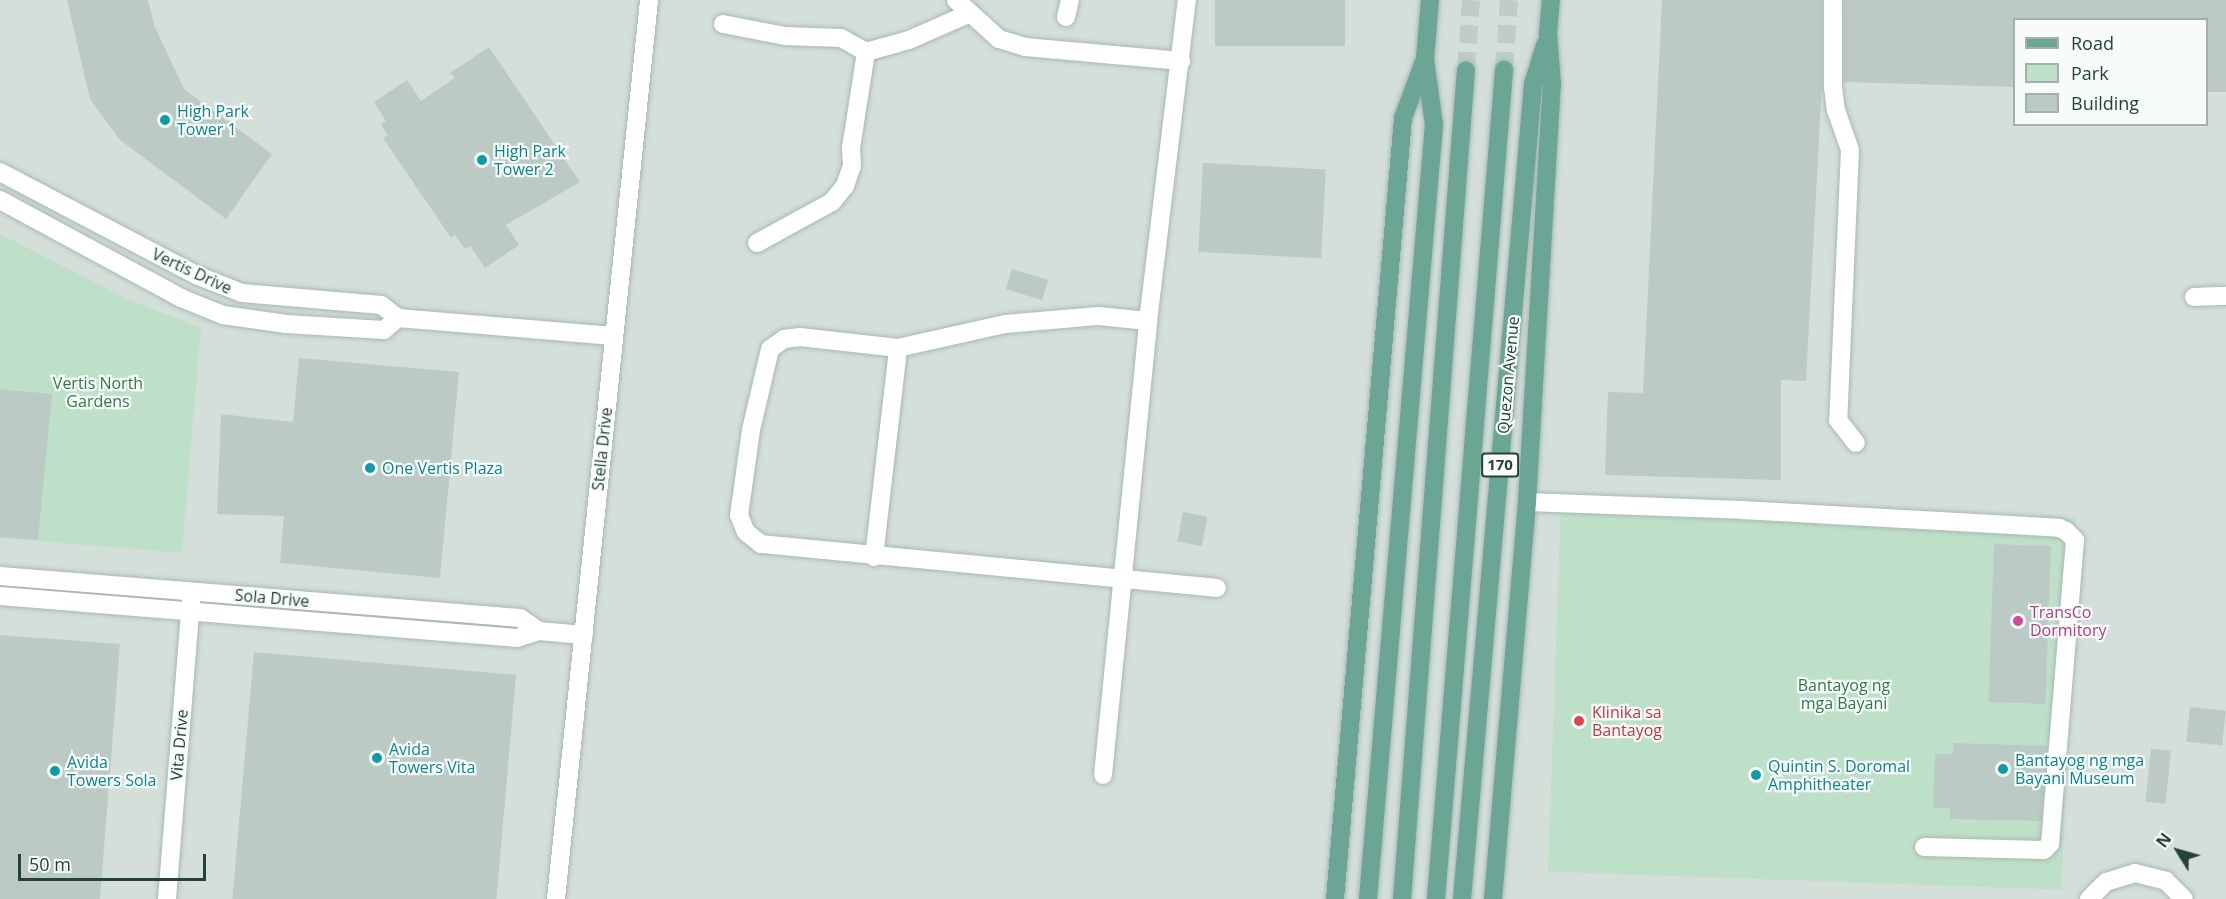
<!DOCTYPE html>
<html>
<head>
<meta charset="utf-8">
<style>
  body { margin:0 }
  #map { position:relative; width:2226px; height:899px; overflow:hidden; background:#e6efeb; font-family:"Open Sans",sans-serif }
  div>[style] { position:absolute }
  .built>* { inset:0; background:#d4dfda }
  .green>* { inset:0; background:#bfe0c8; transform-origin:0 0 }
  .building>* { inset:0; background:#bbcac4; transform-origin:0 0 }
  .major-tunnel>* { height:18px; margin-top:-9px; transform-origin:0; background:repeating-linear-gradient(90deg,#bfccc8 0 18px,transparent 0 27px) }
  .roads { filter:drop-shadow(0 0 2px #a8b8b2) drop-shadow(0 0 2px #a8b8b2) }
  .minor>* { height:18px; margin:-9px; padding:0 9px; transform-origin:9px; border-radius:9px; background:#fff }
  .major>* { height:18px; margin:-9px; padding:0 9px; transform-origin:9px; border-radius:9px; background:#6aa596 }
  .dots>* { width:16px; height:16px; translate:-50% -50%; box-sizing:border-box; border:3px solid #f7fbf9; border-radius:50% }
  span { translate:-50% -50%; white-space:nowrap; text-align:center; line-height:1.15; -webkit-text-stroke:4.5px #f7fbf9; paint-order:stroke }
  .shield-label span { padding:2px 4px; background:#f7fbf9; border:2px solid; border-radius:4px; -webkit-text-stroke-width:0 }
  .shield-label { font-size:15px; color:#24423a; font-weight:700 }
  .culture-label { font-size:16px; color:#0d838f }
  .left { translate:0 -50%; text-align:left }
  .street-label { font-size:16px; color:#24423a }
  .park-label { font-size:16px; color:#2d7a4b }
  .hotel-label { font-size:16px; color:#b23c85 }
  .health-label { font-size:16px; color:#be3a42 }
  .legend { position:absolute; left:2013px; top:18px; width:195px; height:108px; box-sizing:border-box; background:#f7fbf9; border:2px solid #a3b1ad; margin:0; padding:8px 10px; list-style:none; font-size:18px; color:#24423a }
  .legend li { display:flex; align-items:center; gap:12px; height:30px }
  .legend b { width:30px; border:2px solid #a3b1ad }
  .north { position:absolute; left:2148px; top:821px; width:60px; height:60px; -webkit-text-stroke:4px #f7fbf9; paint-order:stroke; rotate:307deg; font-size:16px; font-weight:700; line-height:24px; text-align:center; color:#24423a }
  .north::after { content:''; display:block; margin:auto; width:21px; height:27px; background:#24423a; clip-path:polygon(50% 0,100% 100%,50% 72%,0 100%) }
  .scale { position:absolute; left:18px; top:854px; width:188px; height:27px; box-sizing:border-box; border:3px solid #24423a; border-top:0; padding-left:8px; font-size:18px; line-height:21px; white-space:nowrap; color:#24423a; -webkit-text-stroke:4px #f7fbf9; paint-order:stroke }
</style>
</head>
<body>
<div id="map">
  <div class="built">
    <i style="clip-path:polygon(evenodd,0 0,2226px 0,2226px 899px,0 899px,0 0,2014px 20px,2206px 20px,2206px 124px,2014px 124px,2014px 20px)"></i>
  </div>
  <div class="green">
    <i style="clip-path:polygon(0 234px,127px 299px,201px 328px,182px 553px,0 538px)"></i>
    <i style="left:1561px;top:500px;width:514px;height:372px;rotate:2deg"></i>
  </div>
  <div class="building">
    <i style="clip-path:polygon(67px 0,148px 0,154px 25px,184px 89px,272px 154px,226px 219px,120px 140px,90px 99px)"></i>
    <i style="left:1215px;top:0;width:130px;height:46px"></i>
    <i style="clip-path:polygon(1662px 0,1822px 0,1822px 82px,1806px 381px,1781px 380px,1781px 480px,1605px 475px,1608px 392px,1643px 393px)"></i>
    <i style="clip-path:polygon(1844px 0,2226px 0,2226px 92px,2206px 92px,2206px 20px,2014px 20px,2014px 87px,1844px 82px)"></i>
    <i style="clip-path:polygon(489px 47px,580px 182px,506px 225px,519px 245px,485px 268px,470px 246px,465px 249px,455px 235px,451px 238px,383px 138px,388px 136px,381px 124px,386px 121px,374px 102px,407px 80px,421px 101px,455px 78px,450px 73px)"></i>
    <i style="left:1203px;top:163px;width:123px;height:89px;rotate:3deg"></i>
    <i style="left:1012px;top:269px;width:38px;height:21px;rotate:17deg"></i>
    <i style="clip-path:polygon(299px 358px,459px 372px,440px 578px,280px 563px,284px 516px,217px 514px,221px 414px,293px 422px)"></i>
    <i style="clip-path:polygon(0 389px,52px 394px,38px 540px,0 537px)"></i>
    <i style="left:1183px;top:512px;width:25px;height:30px;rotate:11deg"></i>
    <i style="left:1994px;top:544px;width:57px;height:158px;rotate:2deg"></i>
    <i style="clip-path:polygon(0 635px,120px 644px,100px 899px,0 899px)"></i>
    <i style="left:254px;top:652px;width:263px;height:248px;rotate:5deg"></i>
    <i style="left:2190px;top:707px;width:36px;height:35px;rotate:6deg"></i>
    <i style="clip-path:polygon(1953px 743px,2047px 746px,2041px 821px,1950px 819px,1950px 808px,1933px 808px,1935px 754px,1953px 754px)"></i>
    <i style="left:2151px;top:749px;width:20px;height:53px;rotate:6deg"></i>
  </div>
  <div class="major-tunnel">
    <i style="left:1466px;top:70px;width:70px;rotate:-85.9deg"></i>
    <i style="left:1504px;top:70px;width:70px;rotate:-85.9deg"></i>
  </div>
  <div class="roads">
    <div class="minor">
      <i style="left:956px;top:0;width:58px;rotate:42.2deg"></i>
      <i style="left:999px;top:39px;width:27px;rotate:17deg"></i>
      <i style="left:1025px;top:47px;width:157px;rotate:5.1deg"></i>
      <i style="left:1833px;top:0;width:87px;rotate:90deg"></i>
      <i style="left:1833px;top:87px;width:23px;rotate:83deg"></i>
      <i style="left:1836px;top:110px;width:42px;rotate:70.7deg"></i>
      <i style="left:1850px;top:150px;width:270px;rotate:92.5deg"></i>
      <i style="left:1838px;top:420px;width:29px;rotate:52deg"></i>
      <i style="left:1066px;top:17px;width:17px;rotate:-77deg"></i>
      <i style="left:723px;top:24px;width:63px;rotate:11deg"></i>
      <i style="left:785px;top:36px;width:56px;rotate:2deg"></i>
      <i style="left:841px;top:38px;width:29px;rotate:29deg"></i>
      <i style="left:866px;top:52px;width:45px;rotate:-15.6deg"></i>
      <i style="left:909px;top:40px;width:64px;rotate:-23.8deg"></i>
      <i style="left:0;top:172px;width:221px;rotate:27.7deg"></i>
      <i style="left:196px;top:275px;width:49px;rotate:21.4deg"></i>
      <i style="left:242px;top:293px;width:140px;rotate:4.9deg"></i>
      <i style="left:381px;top:305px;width:21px;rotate:37deg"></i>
      <i style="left:398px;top:318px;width:216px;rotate:4.8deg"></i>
      <i style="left:0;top:200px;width:206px;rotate:28.4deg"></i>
      <i style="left:181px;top:298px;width:45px;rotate:22deg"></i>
      <i style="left:223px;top:315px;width:64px;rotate:8.1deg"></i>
      <i style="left:286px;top:324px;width:98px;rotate:3.5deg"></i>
      <i style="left:384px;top:330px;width:18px;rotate:-41deg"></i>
      <i style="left:757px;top:243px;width:85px;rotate:-28.7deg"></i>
      <i style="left:832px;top:202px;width:21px;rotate:-51deg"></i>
      <i style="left:845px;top:186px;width:21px;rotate:-71deg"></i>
      <i style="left:852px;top:166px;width:18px;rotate:-93deg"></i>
      <i style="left:851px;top:148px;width:97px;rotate:-81.1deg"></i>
      <i style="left:2194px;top:297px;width:32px;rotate:-2deg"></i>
      <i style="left:1148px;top:321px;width:50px;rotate:-174.3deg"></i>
      <i style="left:1098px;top:316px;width:93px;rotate:175.1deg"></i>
      <i style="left:1005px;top:324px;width:110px;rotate:167.4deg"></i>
      <i style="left:898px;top:348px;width:99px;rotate:-173.6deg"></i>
      <i style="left:800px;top:337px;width:16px;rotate:173deg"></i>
      <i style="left:784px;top:339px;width:17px;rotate:144deg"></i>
      <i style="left:770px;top:349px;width:83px;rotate:103.2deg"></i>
      <i style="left:751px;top:430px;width:86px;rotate:98deg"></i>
      <i style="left:739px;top:515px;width:18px;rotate:68deg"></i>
      <i style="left:746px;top:532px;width:19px;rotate:39deg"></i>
      <i style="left:761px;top:544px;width:458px;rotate:5.5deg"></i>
      <i style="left:1527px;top:502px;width:215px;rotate:2.1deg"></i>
      <i style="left:1742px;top:510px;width:318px;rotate:3.2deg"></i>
      <i style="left:2059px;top:528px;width:8px;rotate:23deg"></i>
      <i style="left:2066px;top:531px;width:13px;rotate:45deg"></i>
      <i style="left:2075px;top:540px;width:305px;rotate:94.7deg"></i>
      <i style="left:2050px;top:844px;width:8px;rotate:135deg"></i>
      <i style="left:2044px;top:850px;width:120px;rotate:-178.6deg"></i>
      <i style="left:874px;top:557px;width:210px;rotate:-83.4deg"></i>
      <i style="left:0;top:576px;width:522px;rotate:4.62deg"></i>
      <i style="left:520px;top:618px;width:23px;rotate:34deg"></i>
      <i style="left:0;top:596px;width:519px;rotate:4.64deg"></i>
      <i style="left:517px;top:638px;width:23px;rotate:-18deg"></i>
      <i style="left:539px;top:631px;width:45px;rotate:5.1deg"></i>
      <i style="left:1103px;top:775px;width:456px;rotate:-84.3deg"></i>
      <i style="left:1148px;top:321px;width:323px;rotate:-83.1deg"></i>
      <i style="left:167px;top:899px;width:301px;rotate:-85.4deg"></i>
      <i style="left:556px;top:899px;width:904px;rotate:-84.09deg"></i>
      <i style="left:2089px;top:899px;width:24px;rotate:-45deg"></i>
      <i style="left:2106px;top:882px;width:30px;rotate:-17deg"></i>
      <i style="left:2135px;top:873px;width:32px;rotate:14deg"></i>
      <i style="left:2166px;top:881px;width:25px;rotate:45deg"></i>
    </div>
    <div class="major">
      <i style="left:1335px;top:899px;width:784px;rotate:-85.02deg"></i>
      <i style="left:1403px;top:118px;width:58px;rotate:-69.7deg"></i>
      <i style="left:1368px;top:899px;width:777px;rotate:-85.13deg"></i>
      <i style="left:1434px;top:125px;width:67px;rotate:-97.8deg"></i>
      <i style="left:1425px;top:59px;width:59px;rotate:-85.2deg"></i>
      <i style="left:1402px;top:899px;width:831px;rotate:-85.59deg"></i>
      <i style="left:1436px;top:899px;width:832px;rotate:-85.31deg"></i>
      <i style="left:1462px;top:899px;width:818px;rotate:-85.02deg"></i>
      <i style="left:1533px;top:84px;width:41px;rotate:-72.9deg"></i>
      <i style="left:1493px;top:899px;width:398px;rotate:-85.1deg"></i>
      <i style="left:1527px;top:502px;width:419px;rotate:-86.6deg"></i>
      <i style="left:1552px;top:84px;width:51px;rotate:-94.5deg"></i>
      <i style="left:1548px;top:33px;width:33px;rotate:-85deg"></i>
    </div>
  </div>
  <div class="dots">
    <i style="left:165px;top:120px;background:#0f9aa8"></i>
    <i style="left:482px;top:160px;background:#0f9aa8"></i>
    <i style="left:370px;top:468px;background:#0f9aa8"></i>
    <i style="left:2018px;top:621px;background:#d1479c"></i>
    <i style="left:1579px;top:721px;background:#e0444e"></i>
    <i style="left:377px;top:758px;background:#0f9aa8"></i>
    <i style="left:2003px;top:769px;background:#0f9aa8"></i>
    <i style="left:55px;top:771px;background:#0f9aa8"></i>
    <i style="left:1756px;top:775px;background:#0f9aa8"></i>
  </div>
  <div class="shield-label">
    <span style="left:1500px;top:465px">170</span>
  </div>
  <div class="culture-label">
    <span class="left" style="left:177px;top:120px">High Park<br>Tower 1</span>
    <span class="left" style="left:494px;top:160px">High Park<br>Tower 2</span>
    <span class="left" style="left:382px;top:468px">One Vertis Plaza</span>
    <span class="left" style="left:389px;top:758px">Avida<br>Towers Vita</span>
    <span class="left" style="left:2015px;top:769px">Bantayog ng mga<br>Bayani Museum</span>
    <span class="left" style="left:67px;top:771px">Avida<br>Towers Sola</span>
    <span class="left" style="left:1768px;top:775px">Quintin S. Doromal<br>Amphitheater</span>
  </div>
  <div class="street-label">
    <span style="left:192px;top:271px;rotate:25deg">Vertis Drive</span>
    <span style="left:1508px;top:375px;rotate:-85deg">Quezon Avenue</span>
    <span style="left:602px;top:449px;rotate:-84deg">Stella Drive</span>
    <span style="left:272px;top:598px;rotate:5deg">Sola Drive</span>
    <span style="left:179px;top:745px;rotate:-85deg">Vita Drive</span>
  </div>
  <div class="park-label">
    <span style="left:98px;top:392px">Vertis North<br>Gardens</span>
    <span style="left:1844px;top:694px">Bantayog ng<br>mga Bayani</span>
  </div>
  <div class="hotel-label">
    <span class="left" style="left:2030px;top:621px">TransCo<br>Dormitory</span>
  </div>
  <div class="health-label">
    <span class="left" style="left:1592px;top:721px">Klinika sa<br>Bantayog</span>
  </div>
  <ul class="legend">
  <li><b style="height:8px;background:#6aa596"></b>Road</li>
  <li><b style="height:16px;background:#bfe0c8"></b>Park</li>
  <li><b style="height:16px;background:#bbcac4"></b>Building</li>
  </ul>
  <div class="north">N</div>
  <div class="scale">50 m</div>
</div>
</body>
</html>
